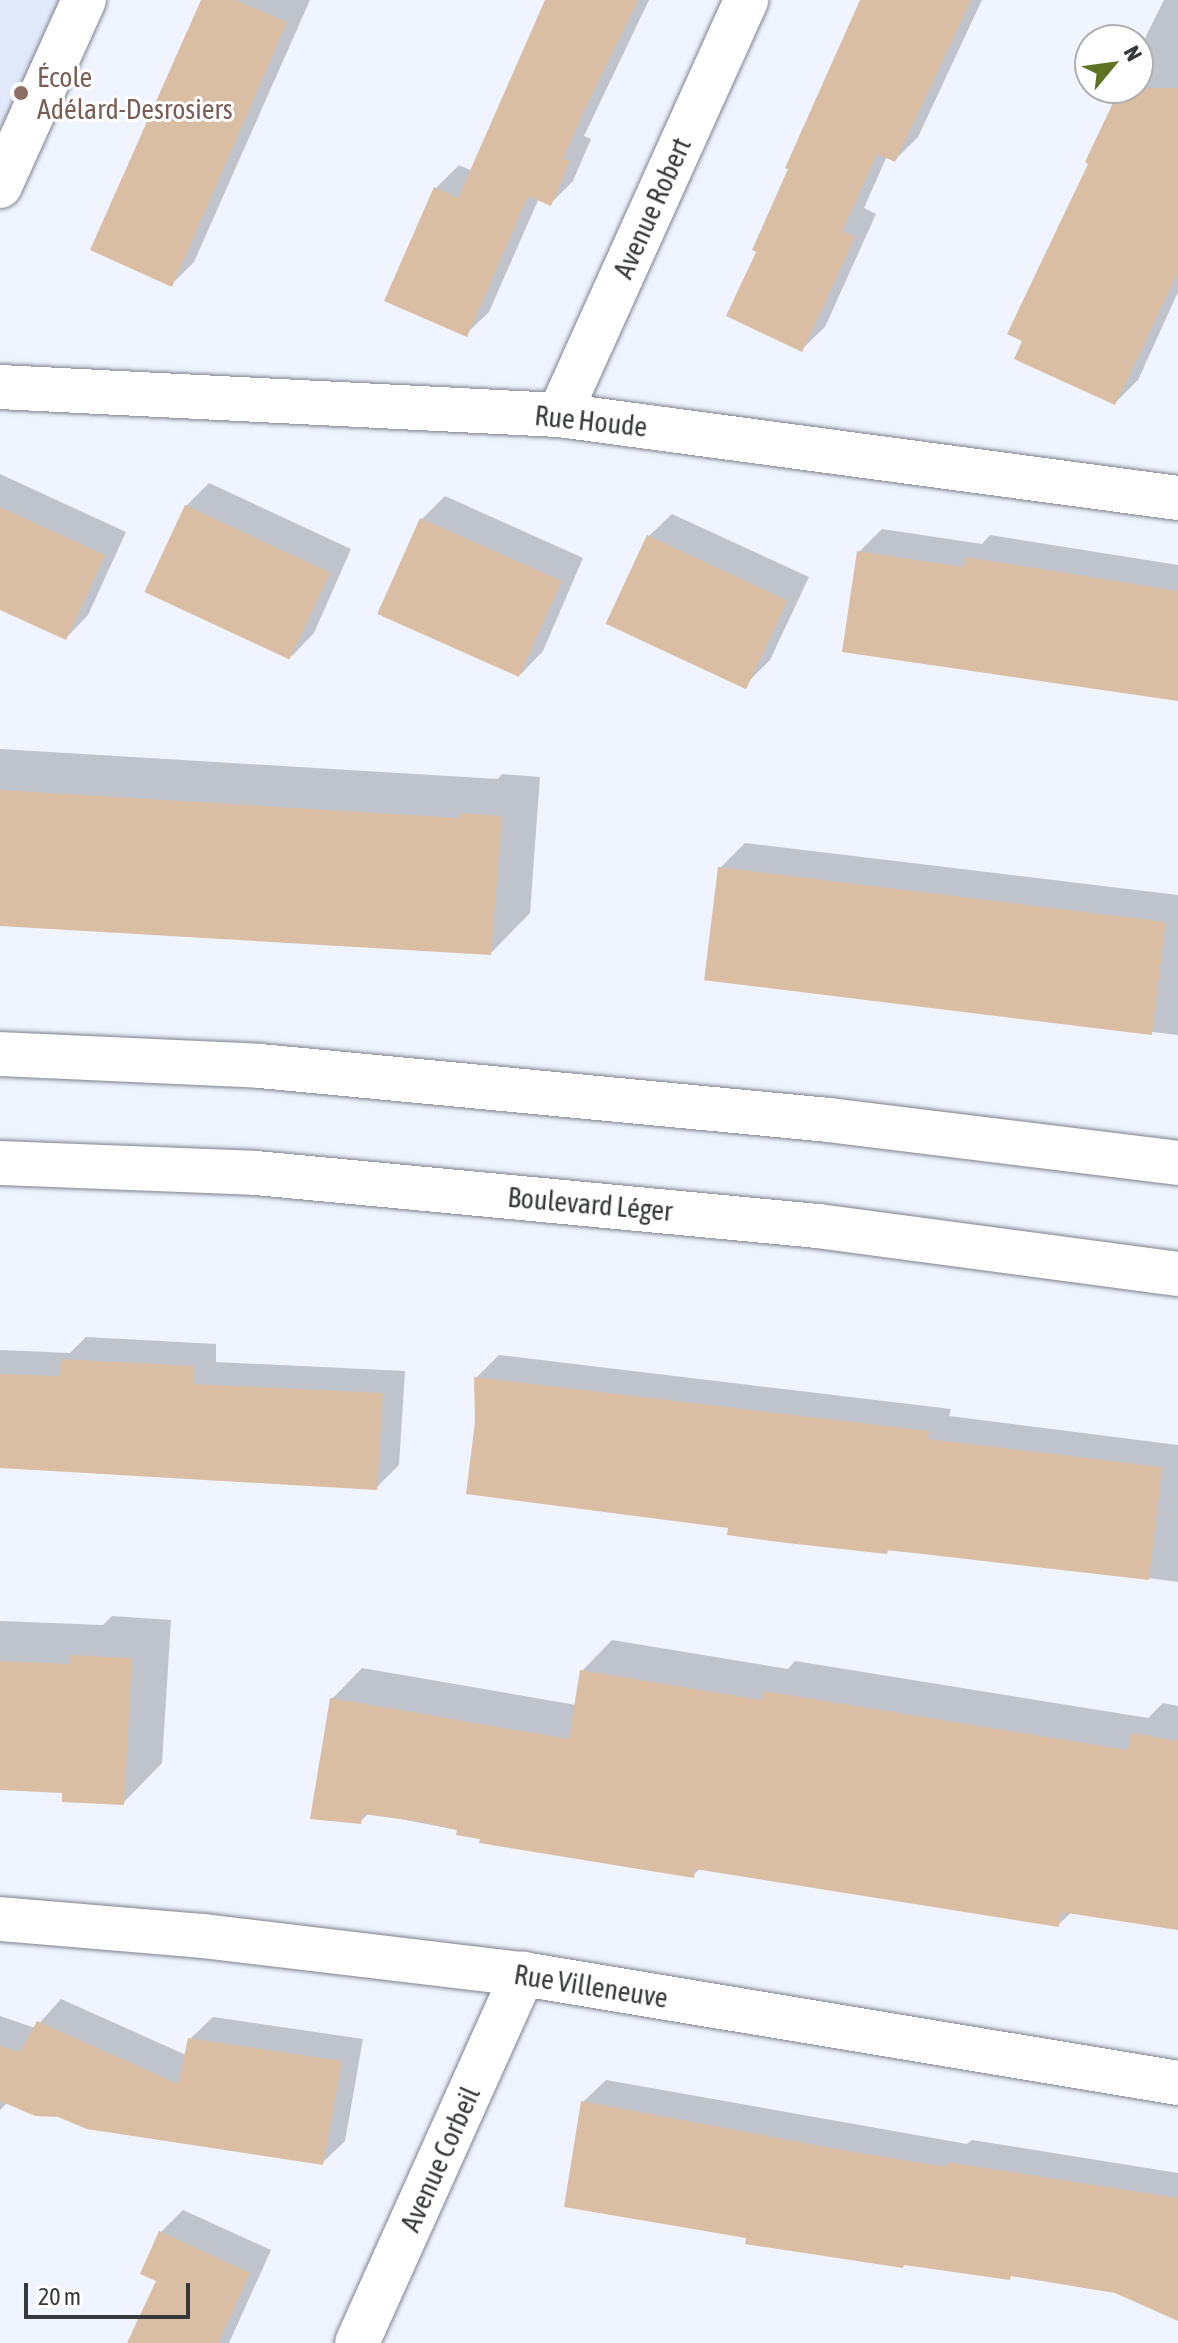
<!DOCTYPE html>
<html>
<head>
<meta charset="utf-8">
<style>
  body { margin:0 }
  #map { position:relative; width:1178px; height:2343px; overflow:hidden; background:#eff4ff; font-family:"Asap Condensed",sans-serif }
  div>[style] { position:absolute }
  .built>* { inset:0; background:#e2e9fb }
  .shadow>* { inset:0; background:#0003 }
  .building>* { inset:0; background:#dabea3; transform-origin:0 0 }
  .roads { filter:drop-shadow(0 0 2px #7d818b) drop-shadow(0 0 2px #7d818b) }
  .street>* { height:44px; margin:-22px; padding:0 22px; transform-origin:22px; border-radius:22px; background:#fff }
  .secondary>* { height:44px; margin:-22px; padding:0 22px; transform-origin:22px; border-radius:22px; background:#fff }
  .dots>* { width:22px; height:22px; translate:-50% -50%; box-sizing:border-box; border:4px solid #fff; border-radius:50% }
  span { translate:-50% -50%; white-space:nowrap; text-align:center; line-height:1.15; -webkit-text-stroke:6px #fff; paint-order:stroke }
  .education-label { font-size:28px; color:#785e54 }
  .left { translate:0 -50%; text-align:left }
  .street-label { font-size:28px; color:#36383c }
  .north { position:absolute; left:1074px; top:24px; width:80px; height:80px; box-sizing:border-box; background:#fff; border:2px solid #afafb1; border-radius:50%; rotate:61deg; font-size:22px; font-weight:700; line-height:32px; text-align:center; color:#36383c }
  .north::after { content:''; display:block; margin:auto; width:28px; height:36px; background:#5d7222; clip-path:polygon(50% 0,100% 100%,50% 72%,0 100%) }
  .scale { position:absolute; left:24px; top:2283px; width:166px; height:36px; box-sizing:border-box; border:4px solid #36383c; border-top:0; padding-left:10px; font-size:24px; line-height:28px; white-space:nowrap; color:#36383c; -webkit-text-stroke:6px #fff; paint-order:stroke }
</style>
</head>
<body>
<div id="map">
  <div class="built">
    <i style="clip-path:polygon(0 0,84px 0,0 186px)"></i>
  </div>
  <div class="shadow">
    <i style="clip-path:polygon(202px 0,310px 0,194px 262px,171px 285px)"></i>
    <i style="clip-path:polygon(548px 0,649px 0,584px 136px,591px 139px,573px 181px,551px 203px,539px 198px,489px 312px,466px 334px,436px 188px,459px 165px,472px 171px)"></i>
    <i style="clip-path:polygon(862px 0,982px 0,918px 137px,895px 160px,887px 156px,864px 208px,876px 214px,825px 327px,802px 349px,758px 251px)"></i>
    <i style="clip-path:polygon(1164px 0,1178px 0,1178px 292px,1138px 380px,1115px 403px,1091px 163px,1088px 161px,1120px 88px,1138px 88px,1138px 52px)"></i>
    <i style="clip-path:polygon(0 474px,126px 532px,88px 615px,66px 638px,0 609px)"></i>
    <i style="clip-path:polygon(209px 483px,351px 549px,314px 633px,292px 656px,186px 506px)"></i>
    <i style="clip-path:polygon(445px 496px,583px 558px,543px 651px,521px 674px,378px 612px,422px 519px)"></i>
    <i style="clip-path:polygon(672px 514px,809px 577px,770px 660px,748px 682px,649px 536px)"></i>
    <i style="clip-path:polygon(882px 529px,982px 544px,990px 535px,1178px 565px,1178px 699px,844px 651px,859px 552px)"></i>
    <i style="clip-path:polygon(0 749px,498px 779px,502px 774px,540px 777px,530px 913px,491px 953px,0 924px)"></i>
    <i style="clip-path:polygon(745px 843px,1178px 895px,1178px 1035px,706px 979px,720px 868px)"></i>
    <i style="clip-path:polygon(86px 1337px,216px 1344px,216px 1362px,405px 1371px,399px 1465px,376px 1488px,0 1465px,0 1350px,70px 1353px)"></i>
    <i style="clip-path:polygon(499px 1355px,951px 1409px,949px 1416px,1178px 1445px,1178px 1582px,1049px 1565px,788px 1541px,730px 1526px,477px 1422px,476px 1378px)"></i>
    <i style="clip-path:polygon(112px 1616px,171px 1620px,162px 1763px,123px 1803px,65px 1791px,0 1788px,0 1621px,103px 1625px)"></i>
    <i style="clip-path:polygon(612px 1640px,788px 1669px,795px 1661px,1148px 1718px,1163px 1703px,1178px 1706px,1178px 1928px,1072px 1912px,1058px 1925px,701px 1868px,693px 1875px,369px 1813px,360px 1822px,332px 1699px,362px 1668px,576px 1705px,582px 1671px)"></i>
    <i style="clip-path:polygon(61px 1999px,186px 2055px,190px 2039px,213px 2017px,363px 2039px,345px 2141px,322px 2163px,8px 2102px,0 2110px,0 2016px,35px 2028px)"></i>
    <i style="clip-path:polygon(606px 2080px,967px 2144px,972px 2140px,1178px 2173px,1178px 2319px,1116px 2291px,748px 2237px,583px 2102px)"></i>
    <i style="clip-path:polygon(183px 2210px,271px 2250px,229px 2343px,129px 2343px,158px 2280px,161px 2232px)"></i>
  </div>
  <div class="building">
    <i style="clip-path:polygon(201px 0,236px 0,287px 22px,172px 287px,90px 250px)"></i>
    <i style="clip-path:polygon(545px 0,638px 0,581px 117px,563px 159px,570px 161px,551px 206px,528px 196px,467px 337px,384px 301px,434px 187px,458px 198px)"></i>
    <i style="clip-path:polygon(860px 0,971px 0,895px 162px,877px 154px,842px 231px,855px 237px,802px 352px,726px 316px,756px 252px,752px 250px,788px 169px,785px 168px)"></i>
    <i style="clip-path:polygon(1120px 88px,1178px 88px,1178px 272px,1115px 405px,1014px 359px,1022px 341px,1007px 334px,1088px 164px,1085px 162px)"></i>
    <i style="left:185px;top:505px;width:160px;height:96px;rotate:25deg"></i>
    <i style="clip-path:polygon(0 507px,105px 555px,66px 640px,0 610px)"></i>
    <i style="left:420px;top:518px;width:155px;height:105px;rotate:24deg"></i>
    <i style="left:647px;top:535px;width:155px;height:98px;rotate:25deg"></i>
    <i style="clip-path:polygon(857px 551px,963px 567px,966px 557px,1178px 591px,1178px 701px,842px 652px)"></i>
    <i style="clip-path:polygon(0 790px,460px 818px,461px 813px,502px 816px,491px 955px,0 926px)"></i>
    <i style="left:718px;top:867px;width:451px;height:114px;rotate:7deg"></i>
    <i style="clip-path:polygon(61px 1359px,194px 1366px,194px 1384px,383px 1393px,377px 1490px,0 1468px,0 1374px,59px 1376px)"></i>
    <i style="clip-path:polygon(474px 1377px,929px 1431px,928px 1439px,1162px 1467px,1149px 1580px,888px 1550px,887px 1554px,787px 1543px,727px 1535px,728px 1528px,466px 1494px,475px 1422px)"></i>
    <i style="clip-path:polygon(70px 1655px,132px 1658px,124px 1805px,62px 1802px,62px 1793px,0 1790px,0 1661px,69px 1664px)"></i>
    <i style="clip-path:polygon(580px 1670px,762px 1700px,763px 1691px,1128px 1750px,1131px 1733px,1178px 1741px,1178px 1930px,1061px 1912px,1059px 1927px,695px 1869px,694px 1878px,479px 1843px,480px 1839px,456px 1835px,457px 1830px,415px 1821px,363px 1814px,361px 1824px,310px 1819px,330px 1698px,569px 1739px)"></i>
    <i style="clip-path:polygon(37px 2021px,178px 2084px,188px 2038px,342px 2061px,323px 2165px,87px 2129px,58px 2117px,35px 2116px,0 2101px,0 2046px,20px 2052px)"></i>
    <i style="clip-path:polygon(581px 2101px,842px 2150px,946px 2167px,947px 2162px,1178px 2198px,1178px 2321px,1115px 2293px,1011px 2276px,1010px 2280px,904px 2265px,903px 2268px,745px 2244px,746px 2238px,564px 2207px)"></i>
    <i style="clip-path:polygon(159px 2231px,250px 2273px,218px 2343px,127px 2343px,156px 2281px,140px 2274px)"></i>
  </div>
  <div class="roads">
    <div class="street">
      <i style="left:0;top:186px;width:204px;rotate:-65.7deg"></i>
      <i style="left:0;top:387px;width:560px;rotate:2.87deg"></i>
      <i style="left:559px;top:415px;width:625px;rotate:7.64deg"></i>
      <i style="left:559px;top:415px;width:455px;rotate:-65.7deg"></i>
      <i style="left:0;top:1919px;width:204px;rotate:4.8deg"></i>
      <i style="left:203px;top:1936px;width:322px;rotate:6.8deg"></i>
      <i style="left:523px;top:1974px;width:664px;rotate:9.45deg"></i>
      <i style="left:357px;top:2343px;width:405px;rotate:-65.8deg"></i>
    </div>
    <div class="secondary">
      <i style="left:0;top:1054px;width:260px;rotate:2.6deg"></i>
      <i style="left:260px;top:1066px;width:572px;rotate:5.42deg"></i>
      <i style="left:829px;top:1120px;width:352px;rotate:7deg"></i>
      <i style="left:0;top:1163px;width:256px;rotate:2.2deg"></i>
      <i style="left:256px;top:1173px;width:564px;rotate:5.39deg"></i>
      <i style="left:818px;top:1226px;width:363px;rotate:7.6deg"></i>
    </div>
  </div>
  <div class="dots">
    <i style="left:21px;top:93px;background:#8d6e63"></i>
  </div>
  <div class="education-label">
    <span class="left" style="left:37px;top:93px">École<br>Adélard-Desrosiers</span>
  </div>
  <div class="street-label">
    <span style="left:652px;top:208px;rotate:-66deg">Avenue Robert</span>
    <span style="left:591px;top:421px;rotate:6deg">Rue Houde</span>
    <span style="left:590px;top:1204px;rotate:5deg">Boulevard Léger</span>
    <span style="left:591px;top:1986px;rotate:9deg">Rue Villeneuve</span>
    <span style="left:440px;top:2159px;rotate:-66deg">Avenue Corbeil</span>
  </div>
  <div class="north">N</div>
  <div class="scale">20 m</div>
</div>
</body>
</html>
